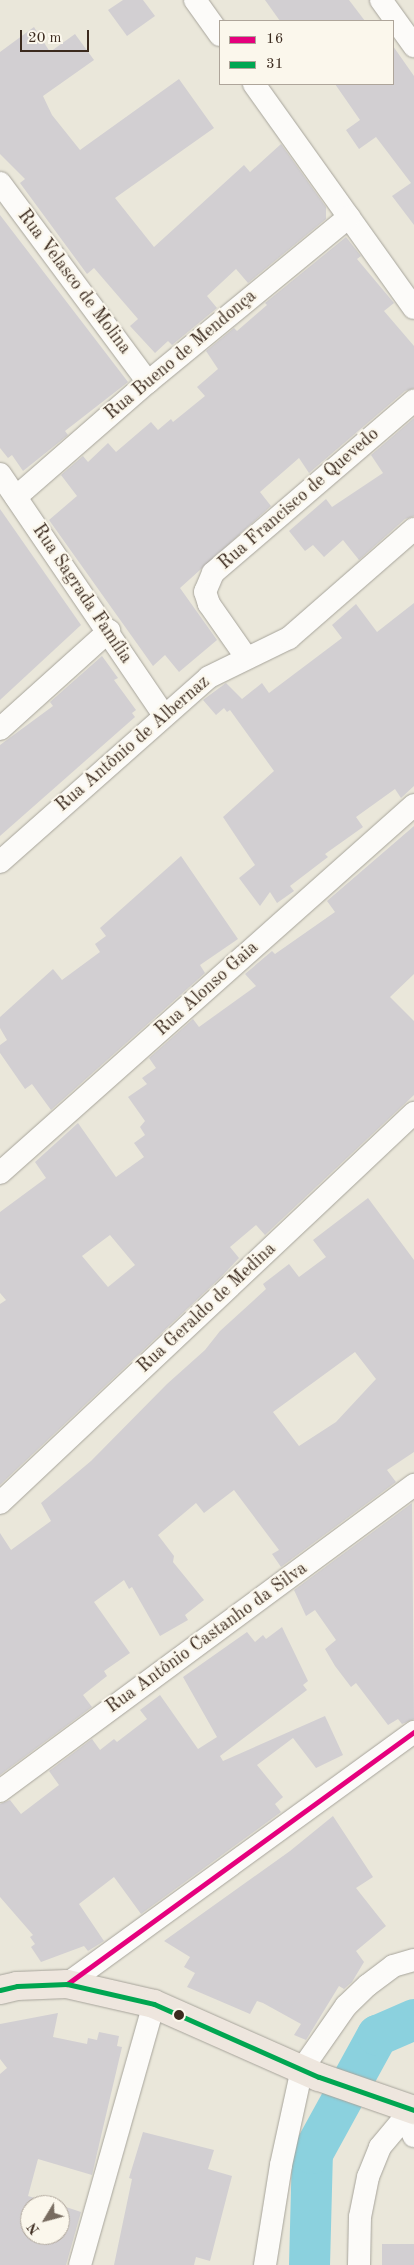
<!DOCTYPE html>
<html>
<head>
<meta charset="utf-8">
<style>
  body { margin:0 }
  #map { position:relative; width:414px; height:2265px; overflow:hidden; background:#eae7da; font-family:"Old Standard TT",serif }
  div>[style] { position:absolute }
  .river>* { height:41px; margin:-20.5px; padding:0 20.5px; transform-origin:20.5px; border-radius:20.5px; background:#8bd1de }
  .building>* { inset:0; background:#d2cfd2; transform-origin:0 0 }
  .roads { filter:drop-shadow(0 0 1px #a7a49b) drop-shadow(0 0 1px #a7a49b) }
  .street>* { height:22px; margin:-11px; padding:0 11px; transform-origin:11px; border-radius:11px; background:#fcfbf9 }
  .primary>* { height:28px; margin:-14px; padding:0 14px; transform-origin:14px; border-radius:14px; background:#eee6de }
  .bus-1>* { height:5px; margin:-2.5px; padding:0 2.5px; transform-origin:2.5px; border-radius:2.5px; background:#e5007d }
  .bus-2>* { height:5px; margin:-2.5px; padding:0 2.5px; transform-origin:2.5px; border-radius:2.5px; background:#00a651 }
  .dots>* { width:14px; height:14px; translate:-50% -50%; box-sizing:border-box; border:2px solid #fbf7ec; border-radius:50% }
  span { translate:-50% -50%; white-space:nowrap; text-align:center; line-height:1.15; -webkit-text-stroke:4.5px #fbf7ec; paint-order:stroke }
  .street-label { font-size:18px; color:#3b2a1e }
  .legend { position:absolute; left:219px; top:20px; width:175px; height:65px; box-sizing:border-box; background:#fbf7ec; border:1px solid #aea59a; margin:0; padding:6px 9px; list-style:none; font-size:15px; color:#3b2a1e }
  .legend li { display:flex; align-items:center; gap:10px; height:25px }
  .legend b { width:25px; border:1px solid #aea59a }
  .north { position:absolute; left:20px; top:2195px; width:50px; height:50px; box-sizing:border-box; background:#fbf7ec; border:1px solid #aea59a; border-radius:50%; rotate:233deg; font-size:14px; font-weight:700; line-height:20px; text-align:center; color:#3b2a1e }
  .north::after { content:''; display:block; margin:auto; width:18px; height:22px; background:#786c60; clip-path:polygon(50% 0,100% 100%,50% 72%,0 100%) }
  .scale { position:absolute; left:20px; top:30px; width:69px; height:22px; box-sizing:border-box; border:2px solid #3b2a1e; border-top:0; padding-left:6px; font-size:15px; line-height:18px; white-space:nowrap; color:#3b2a1e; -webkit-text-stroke:4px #fbf7ec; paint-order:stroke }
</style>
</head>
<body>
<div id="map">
  <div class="river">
    <i style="left:309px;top:2265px;width:112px;rotate:-88.5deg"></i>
    <i style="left:312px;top:2153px;width:135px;rotate:-61.2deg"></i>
    <i style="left:377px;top:2035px;width:40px;rotate:-23.4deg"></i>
  </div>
  <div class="building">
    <i style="clip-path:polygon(123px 0,143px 0,155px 16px,127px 36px,108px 10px)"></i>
    <i style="clip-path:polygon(265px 0,349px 0,365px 21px,280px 21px)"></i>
    <i style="clip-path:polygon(34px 27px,50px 52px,75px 34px,94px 60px,43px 96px,52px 115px,80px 150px,179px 79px,214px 128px,115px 198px,154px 247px,244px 165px,250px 172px,281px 144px,326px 207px,326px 219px,248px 283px,236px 269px,207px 296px,217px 308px,172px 345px,168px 341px,155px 353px,130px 326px,138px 319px,94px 268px,87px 274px,20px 183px,25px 179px,0 154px,0 52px)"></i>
    <i style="clip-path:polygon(393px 46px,414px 76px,414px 225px,392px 196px,411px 183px,376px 137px,359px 149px,346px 130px,360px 120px,335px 84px,393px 84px)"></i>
    <i style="clip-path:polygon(0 215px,128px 382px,65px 431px,68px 435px,23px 471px,12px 455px,8px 458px,0 448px)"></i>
    <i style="clip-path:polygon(346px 237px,361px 256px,357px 259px,394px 303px,384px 311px,414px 346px,414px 388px,405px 391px,309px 473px,299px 458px,260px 492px,271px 506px,180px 588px,217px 640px,179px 672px,165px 655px,153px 666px,49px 520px,77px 496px,61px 475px,83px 456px,88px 462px,108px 443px,116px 452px,151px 422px,158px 430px,171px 419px,173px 422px,205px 396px,197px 387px,218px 369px,206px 351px,234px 328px,237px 331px,267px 305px,265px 303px)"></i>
    <i style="clip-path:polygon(414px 418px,414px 516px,405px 519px,359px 560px,343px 540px,324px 557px,313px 545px,305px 551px,289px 531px,326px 499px,332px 507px,383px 473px,371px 455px)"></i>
    <i style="clip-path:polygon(0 509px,81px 625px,0 700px)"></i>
    <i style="clip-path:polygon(414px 603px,414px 786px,401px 798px,395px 789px,356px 817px,363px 827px,325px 854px,328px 857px,290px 886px,294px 891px,277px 903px,270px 892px,260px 906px,239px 878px,255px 865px,223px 817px,274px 771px,230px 710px,227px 712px,224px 708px,216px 715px,203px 700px,226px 683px,242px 699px,262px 683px,269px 693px,342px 638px,332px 625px,356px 604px,377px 632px)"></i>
    <i style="clip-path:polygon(102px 656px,118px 678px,114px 680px,136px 710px,132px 713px,135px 717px,0 836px,0 745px,53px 706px,50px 702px)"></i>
    <i style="clip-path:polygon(evenodd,414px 826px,414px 974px,390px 997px,414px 1021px,414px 1095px,265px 1235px,256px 1225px,230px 1247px,239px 1258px,222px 1276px,0 1485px,0 1304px,6px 1300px,0 1293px,0 1212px,46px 1178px,35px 1162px,78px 1123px,116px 1177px,144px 1157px,134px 1143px,145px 1135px,140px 1127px,145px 1121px,128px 1097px,147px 1084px,142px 1078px,156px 1068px,149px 1058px,193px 1019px,199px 1027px,256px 986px,245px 974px,272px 951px,275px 954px,335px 912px,327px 901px,414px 826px,110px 1235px,135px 1265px,108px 1287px,82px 1256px,110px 1235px)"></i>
    <i style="clip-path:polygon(181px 856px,238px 939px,200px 965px,205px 973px,51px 1110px,32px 1084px,25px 1089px,0 1053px,0 1045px,7px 1040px,0 1028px,0 1017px,53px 969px,62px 980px,100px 952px,95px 944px,106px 936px,100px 928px)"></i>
    <i style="clip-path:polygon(evenodd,368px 1198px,414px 1260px,414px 1452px,387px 1470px,396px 1482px,281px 1567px,272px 1554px,279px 1550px,234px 1490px,204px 1513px,196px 1503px,158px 1535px,174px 1556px,173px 1562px,204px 1600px,185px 1615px,188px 1620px,160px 1636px,132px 1587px,129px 1589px,124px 1580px,94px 1602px,130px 1653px,104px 1671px,107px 1676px,83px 1695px,92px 1707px,0 1775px,0 1533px,11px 1550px,51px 1521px,41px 1503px,91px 1461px,167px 1384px,205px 1350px,220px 1331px,266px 1289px,263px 1284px,289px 1264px,299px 1277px,326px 1257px,313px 1240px,368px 1198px,355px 1352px,376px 1379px,336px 1422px,299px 1446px,273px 1412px,355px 1352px)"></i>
    <i style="clip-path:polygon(412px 1503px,414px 1719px,402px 1724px,398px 1719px,388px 1725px,356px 1683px,351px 1687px,335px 1666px,325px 1649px,336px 1640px,315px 1610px,306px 1616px,294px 1590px)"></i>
    <i style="clip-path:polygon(282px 1627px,308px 1681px,303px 1685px,307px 1690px,220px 1756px,223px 1761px,325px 1716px,343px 1755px,316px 1768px,293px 1738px,257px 1765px,283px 1797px,275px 1804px,281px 1812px,141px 1914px,114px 1877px,79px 1904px,104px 1941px,88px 1951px,84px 1946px,41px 1962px,31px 1947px,35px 1944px,30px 1937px,33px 1935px,0 1897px,0 1804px,10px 1800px,21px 1814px,59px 1785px,49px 1771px,92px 1739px,100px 1750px,114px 1739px,117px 1742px,147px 1719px,140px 1710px,160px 1695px,198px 1749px,217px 1737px,183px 1677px,247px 1632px,255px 1642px,263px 1635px,266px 1639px)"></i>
    <i style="clip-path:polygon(333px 1816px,373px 1877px,356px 1888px,386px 1926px,356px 1951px,364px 1962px,352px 1982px,344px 1989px,339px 1986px,306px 2040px,294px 2035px,301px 2024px,263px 2003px,257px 2001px,250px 2014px,187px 1987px,195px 1973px,184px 1967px,190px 1957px,164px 1941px,290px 1851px)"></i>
    <i style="clip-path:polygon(58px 2013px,53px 2037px,87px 2044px,88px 2038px,97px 2040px,99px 2032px,119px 2036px,117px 2046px,122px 2047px,102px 2132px,92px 2175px,38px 2159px,28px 2196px,59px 2205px,30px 2205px,30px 2235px,60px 2235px,60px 2205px,81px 2212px,66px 2265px,0 2265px,0 2074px,7px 2068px,0 2059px,0 2024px)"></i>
    <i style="clip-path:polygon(143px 2132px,214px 2150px,208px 2169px,232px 2176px,210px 2261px,196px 2257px,194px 2265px,114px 2265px,132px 2179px,129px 2178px)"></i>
    <i style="left:414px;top:2244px;width:21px;height:32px;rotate:90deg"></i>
  </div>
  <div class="roads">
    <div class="street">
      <i style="left:195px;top:0;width:43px;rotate:54.5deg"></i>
      <i style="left:381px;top:0;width:57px;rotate:54.3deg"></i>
      <i style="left:254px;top:84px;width:275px;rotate:54.5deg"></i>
      <i style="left:0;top:183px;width:248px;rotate:53.4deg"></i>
      <i style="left:0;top:474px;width:290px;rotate:55.8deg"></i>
      <i style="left:16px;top:497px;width:175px;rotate:-41.1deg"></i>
      <i style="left:148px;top:382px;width:260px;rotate:-39.4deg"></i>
      <i style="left:246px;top:657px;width:65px;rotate:-124.9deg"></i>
      <i style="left:209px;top:604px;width:13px;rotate:-108deg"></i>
      <i style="left:205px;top:592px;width:21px;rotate:-67deg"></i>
      <i style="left:213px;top:573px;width:265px;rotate:-40.6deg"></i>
      <i style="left:0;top:729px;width:147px;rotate:-42deg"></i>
      <i style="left:0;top:862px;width:279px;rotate:-41.5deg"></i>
      <i style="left:209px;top:677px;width:89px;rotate:-26deg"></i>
      <i style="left:289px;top:638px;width:166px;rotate:-41.1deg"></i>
      <i style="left:0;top:1173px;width:554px;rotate:-41.63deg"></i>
      <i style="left:0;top:1503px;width:569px;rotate:-43.29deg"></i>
      <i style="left:0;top:1791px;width:515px;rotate:-36.47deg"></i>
      <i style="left:67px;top:1984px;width:429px;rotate:-36deg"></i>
      <i style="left:400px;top:2105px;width:34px;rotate:66deg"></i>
      <i style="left:80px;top:2265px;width:271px;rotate:-74.2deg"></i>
      <i style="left:265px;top:2265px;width:101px;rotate:-80.9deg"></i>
      <i style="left:281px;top:2165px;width:98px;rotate:-77.7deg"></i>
      <i style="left:302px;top:2069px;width:77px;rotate:-55.1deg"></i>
      <i style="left:346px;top:2006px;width:30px;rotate:-44deg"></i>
      <i style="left:368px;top:1985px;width:31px;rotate:-37deg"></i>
      <i style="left:393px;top:1966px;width:22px;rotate:-16deg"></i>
      <i style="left:359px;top:2265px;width:48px;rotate:-88.8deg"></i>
      <i style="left:360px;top:2217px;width:41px;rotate:-78.7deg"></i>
      <i style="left:368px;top:2177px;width:32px;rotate:-68deg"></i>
      <i style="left:380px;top:2147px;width:39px;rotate:-50deg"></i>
    </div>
    <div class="primary">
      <i style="left:0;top:1990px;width:17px;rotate:-13deg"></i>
      <i style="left:17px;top:1986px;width:50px;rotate:-2.3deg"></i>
      <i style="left:67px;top:1984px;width:89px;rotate:12.9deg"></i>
      <i style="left:154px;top:2004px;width:180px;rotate:23.9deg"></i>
      <i style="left:319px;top:2077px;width:101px;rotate:19.2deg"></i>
    </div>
  </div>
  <div class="bus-1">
    <i style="left:67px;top:1984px;width:429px;rotate:-36deg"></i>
  </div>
  <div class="bus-2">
    <i style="left:0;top:1990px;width:17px;rotate:-13deg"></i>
    <i style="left:17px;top:1986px;width:50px;rotate:-2.3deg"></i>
    <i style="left:67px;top:1984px;width:89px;rotate:12.9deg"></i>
    <i style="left:154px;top:2004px;width:180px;rotate:23.9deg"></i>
    <i style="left:319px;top:2077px;width:101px;rotate:19.2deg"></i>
  </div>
  <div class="dots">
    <i style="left:179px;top:2015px;background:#3b2a1e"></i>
  </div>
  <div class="street-label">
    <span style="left:74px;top:282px;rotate:53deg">Rua Velasco de Molina</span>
    <span style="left:181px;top:355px;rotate:-40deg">Rua Bueno de Mendonça</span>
    <span style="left:299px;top:499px;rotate:-41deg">Rua Francisco de Quevedo</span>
    <span style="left:82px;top:594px;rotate:56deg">Rua Sagrada Família</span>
    <span style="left:133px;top:744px;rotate:-41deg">Rua Antônio de Albernaz</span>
    <span style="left:207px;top:989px;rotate:-42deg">Rua Alonso Gaia</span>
    <span style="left:207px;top:1308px;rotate:-43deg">Rua Geraldo de Medina</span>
    <span style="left:207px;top:1638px;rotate:-36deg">Rua Antônio Castanho da Silva</span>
  </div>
  <ul class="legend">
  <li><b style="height:6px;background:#e5007d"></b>16</li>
  <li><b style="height:6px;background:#00a651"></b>31</li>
  </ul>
  <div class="north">N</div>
  <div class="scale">20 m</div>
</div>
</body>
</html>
